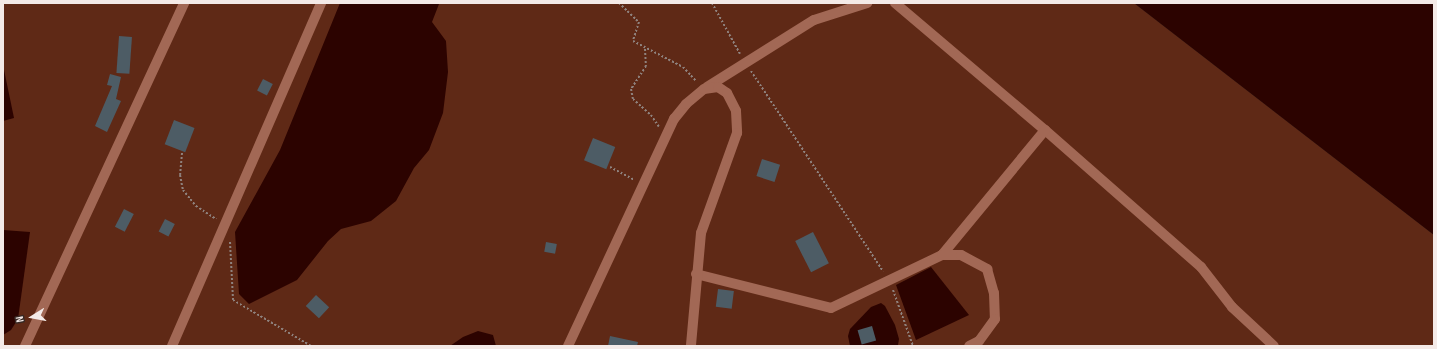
<!DOCTYPE html>
<html>
<head>
<meta charset="utf-8">
<style>
  body { margin:0 }
  #map { position:relative; width:1437px; height:349px; overflow:hidden; background:#392a25; font-family:"Sofia Sans Condensed",sans-serif }
  div>[style] { position:absolute }
  .green>* { inset:0; background:#5f2916 }
  .water>* { inset:0; background:#2c0300 }
  .building>* { inset:0; background:#4d5c65; transform-origin:0 0 }
  .path>* { height:2px; margin-top:-1px; transform-origin:0; background:repeating-linear-gradient(90deg,#8f827e 0 2px,transparent 0 4px) }
  .minor>* { height:10px; margin:-5px; padding:0 5px; transform-origin:5px; border-radius:5px; background:#a26855 }
  span { translate:-50% -50%; white-space:nowrap; text-align:center; line-height:1.15; -webkit-text-stroke:4px #392a25; paint-order:stroke }
  .frame { position:absolute; inset:0; border:4px solid #f4eae7; pointer-events:none }
  .north { position:absolute; left:12px; top:297px; width:40px; height:40px; -webkit-text-stroke:3px #392a25; paint-order:stroke; rotate:259deg; font-size:11px; font-weight:700; line-height:16px; text-align:center; color:#f4eae7 }
  .north::after { content:''; display:block; margin:auto; width:14px; height:18px; background:#f4eae7; clip-path:polygon(50% 0,100% 100%,50% 72%,0 100%) }
</style>
</head>
<body>
<div id="map">
  <div class="green">
    <i style="clip-path:polygon(3px 3px,1134px 3px,1434px 235px,1434px 346px,3px 346px)"></i>
  </div>
  <div class="water">
    <i style="clip-path:polygon(340px 3px,443px 3px,439px 4px,432px 22px,446px 41px,448px 72px,443px 113px,429px 150px,414px 168px,396px 201px,371px 221px,341px 229px,328px 241px,297px 280px,249px 304px,239px 294px,235px 232px,280px 150px)"></i>
    <i style="clip-path:polygon(1134px 3px,1434px 3px,1434px 235px)"></i>
    <i style="clip-path:polygon(3px 65px,14px 118px,3px 121px)"></i>
    <i style="clip-path:polygon(3px 230px,30px 232px,18px 319px,11px 330px,3px 335px)"></i>
    <i style="clip-path:polygon(931px 267px,969px 315px,916px 340px,896px 285px)"></i>
    <i style="clip-path:polygon(881px 303px,885px 306px,895px 325px,899px 339px,898px 345px,850px 346px,848px 336px,850px 329px,871px 307px)"></i>
    <i style="clip-path:polygon(478px 331px,493px 335px,496px 346px,450px 346px,463px 337px)"></i>
  </div>
  <div class="building">
    <i style="left:119px;top:36px;width:13px;height:37px;rotate:4deg"></i>
    <i style="clip-path:polygon(110px 74px,121px 77px,116px 99px,121px 101px,107px 132px,95px 126px,112px 86px,107px 85px)"></i>
    <i style="left:263px;top:79px;width:11px;height:13px;rotate:27deg"></i>
    <i style="left:174px;top:120px;width:22px;height:26px;rotate:21deg"></i>
    <i style="left:593px;top:138px;width:24px;height:24px;rotate:22deg"></i>
    <i style="left:762px;top:159px;width:19px;height:18px;rotate:18deg"></i>
    <i style="left:124px;top:209px;width:11px;height:20px;rotate:27deg"></i>
    <i style="left:165px;top:219px;width:11px;height:14px;rotate:27deg"></i>
    <i style="left:813px;top:232px;width:35px;height:20px;rotate:63deg"></i>
    <i style="left:546px;top:242px;width:11px;height:10px;rotate:10deg"></i>
    <i style="left:718px;top:289px;width:16px;height:18px;rotate:7deg"></i>
    <i style="left:316px;top:295px;width:18px;height:15px;rotate:43deg"></i>
    <i style="left:872px;top:326px;width:15px;height:15px;rotate:74deg"></i>
    <i style="clip-path:polygon(610px 336px,638px 342px,637px 346px,608px 346px)"></i>
  </div>
  <div class="path">
    <i style="left:619px;top:3px;width:28px;rotate:44deg"></i>
    <i style="left:639px;top:22px;width:20px;rotate:108deg"></i>
    <i style="left:633px;top:41px;width:56px;rotate:27.5deg"></i>
    <i style="left:683px;top:67px;width:19px;rotate:47deg"></i>
    <i style="left:712px;top:3px;width:58px;rotate:61.2deg"></i>
    <i style="left:645px;top:49px;width:17px;rotate:87deg"></i>
    <i style="left:646px;top:66px;width:27px;rotate:123deg"></i>
    <i style="left:631px;top:89px;width:10px;rotate:79deg"></i>
    <i style="left:633px;top:99px;width:24px;rotate:42deg"></i>
    <i style="left:651px;top:115px;width:14px;rotate:56deg"></i>
    <i style="left:751px;top:71px;width:240px;rotate:56.6deg"></i>
    <i style="left:182px;top:153px;width:22px;rotate:95deg"></i>
    <i style="left:180px;top:175px;width:15px;rotate:79deg"></i>
    <i style="left:183px;top:190px;width:21px;rotate:51deg"></i>
    <i style="left:196px;top:206px;width:24px;rotate:33deg"></i>
    <i style="left:610px;top:167px;width:27px;rotate:28deg"></i>
    <i style="left:230px;top:242px;width:58px;rotate:87deg"></i>
    <i style="left:233px;top:300px;width:91px;rotate:30.5deg"></i>
    <i style="left:893px;top:290px;width:59px;rotate:70.3deg"></i>
  </div>
  <div class="minor">
    <i style="left:895px;top:3px;width:197px;rotate:40.3deg"></i>
    <i style="left:1045px;top:130px;width:208px;rotate:41.3deg"></i>
    <i style="left:1201px;top:267px;width:51px;rotate:52.2deg"></i>
    <i style="left:1232px;top:307px;width:57px;rotate:42.9deg"></i>
    <i style="left:707px;top:87px;width:126px;rotate:-32.1deg"></i>
    <i style="left:814px;top:20px;width:56px;rotate:-17.8deg"></i>
    <i style="left:942px;top:255px;width:162px;rotate:-50.5deg"></i>
    <i style="left:696px;top:274px;width:139px;rotate:14.1deg"></i>
    <i style="left:831px;top:308px;width:123px;rotate:-25.5deg"></i>
    <i style="left:942px;top:255px;width:19px"></i>
    <i style="left:961px;top:255px;width:30px;rotate:28deg"></i>
    <i style="left:987px;top:269px;width:25px;rotate:74deg"></i>
    <i style="left:994px;top:293px;width:26px;rotate:88deg"></i>
    <i style="left:995px;top:319px;width:27px;rotate:126deg"></i>
    <i style="left:979px;top:341px;width:11px;rotate:153deg"></i>
    <i style="left:25px;top:346px;width:378px;rotate:-65.1deg"></i>
    <i style="left:172px;top:346px;width:374px;rotate:-66.5deg"></i>
    <i style="left:568px;top:346px;width:251px;rotate:-65deg"></i>
    <i style="left:674px;top:119px;width:19px;rotate:-51deg"></i>
    <i style="left:686px;top:104px;width:23px;rotate:-40deg"></i>
    <i style="left:704px;top:89px;width:14px;rotate:-8deg"></i>
    <i style="left:718px;top:87px;width:11px;rotate:34deg"></i>
    <i style="left:727px;top:93px;width:20px;rotate:63deg"></i>
    <i style="left:736px;top:111px;width:22px;rotate:87deg"></i>
    <i style="left:737px;top:133px;width:106px;rotate:109.8deg"></i>
    <i style="left:701px;top:233px;width:113px;rotate:95.1deg"></i>
  </div>
  <div class="frame"></div>
  <div class="north">N</div>
</div>
</body>
</html>
